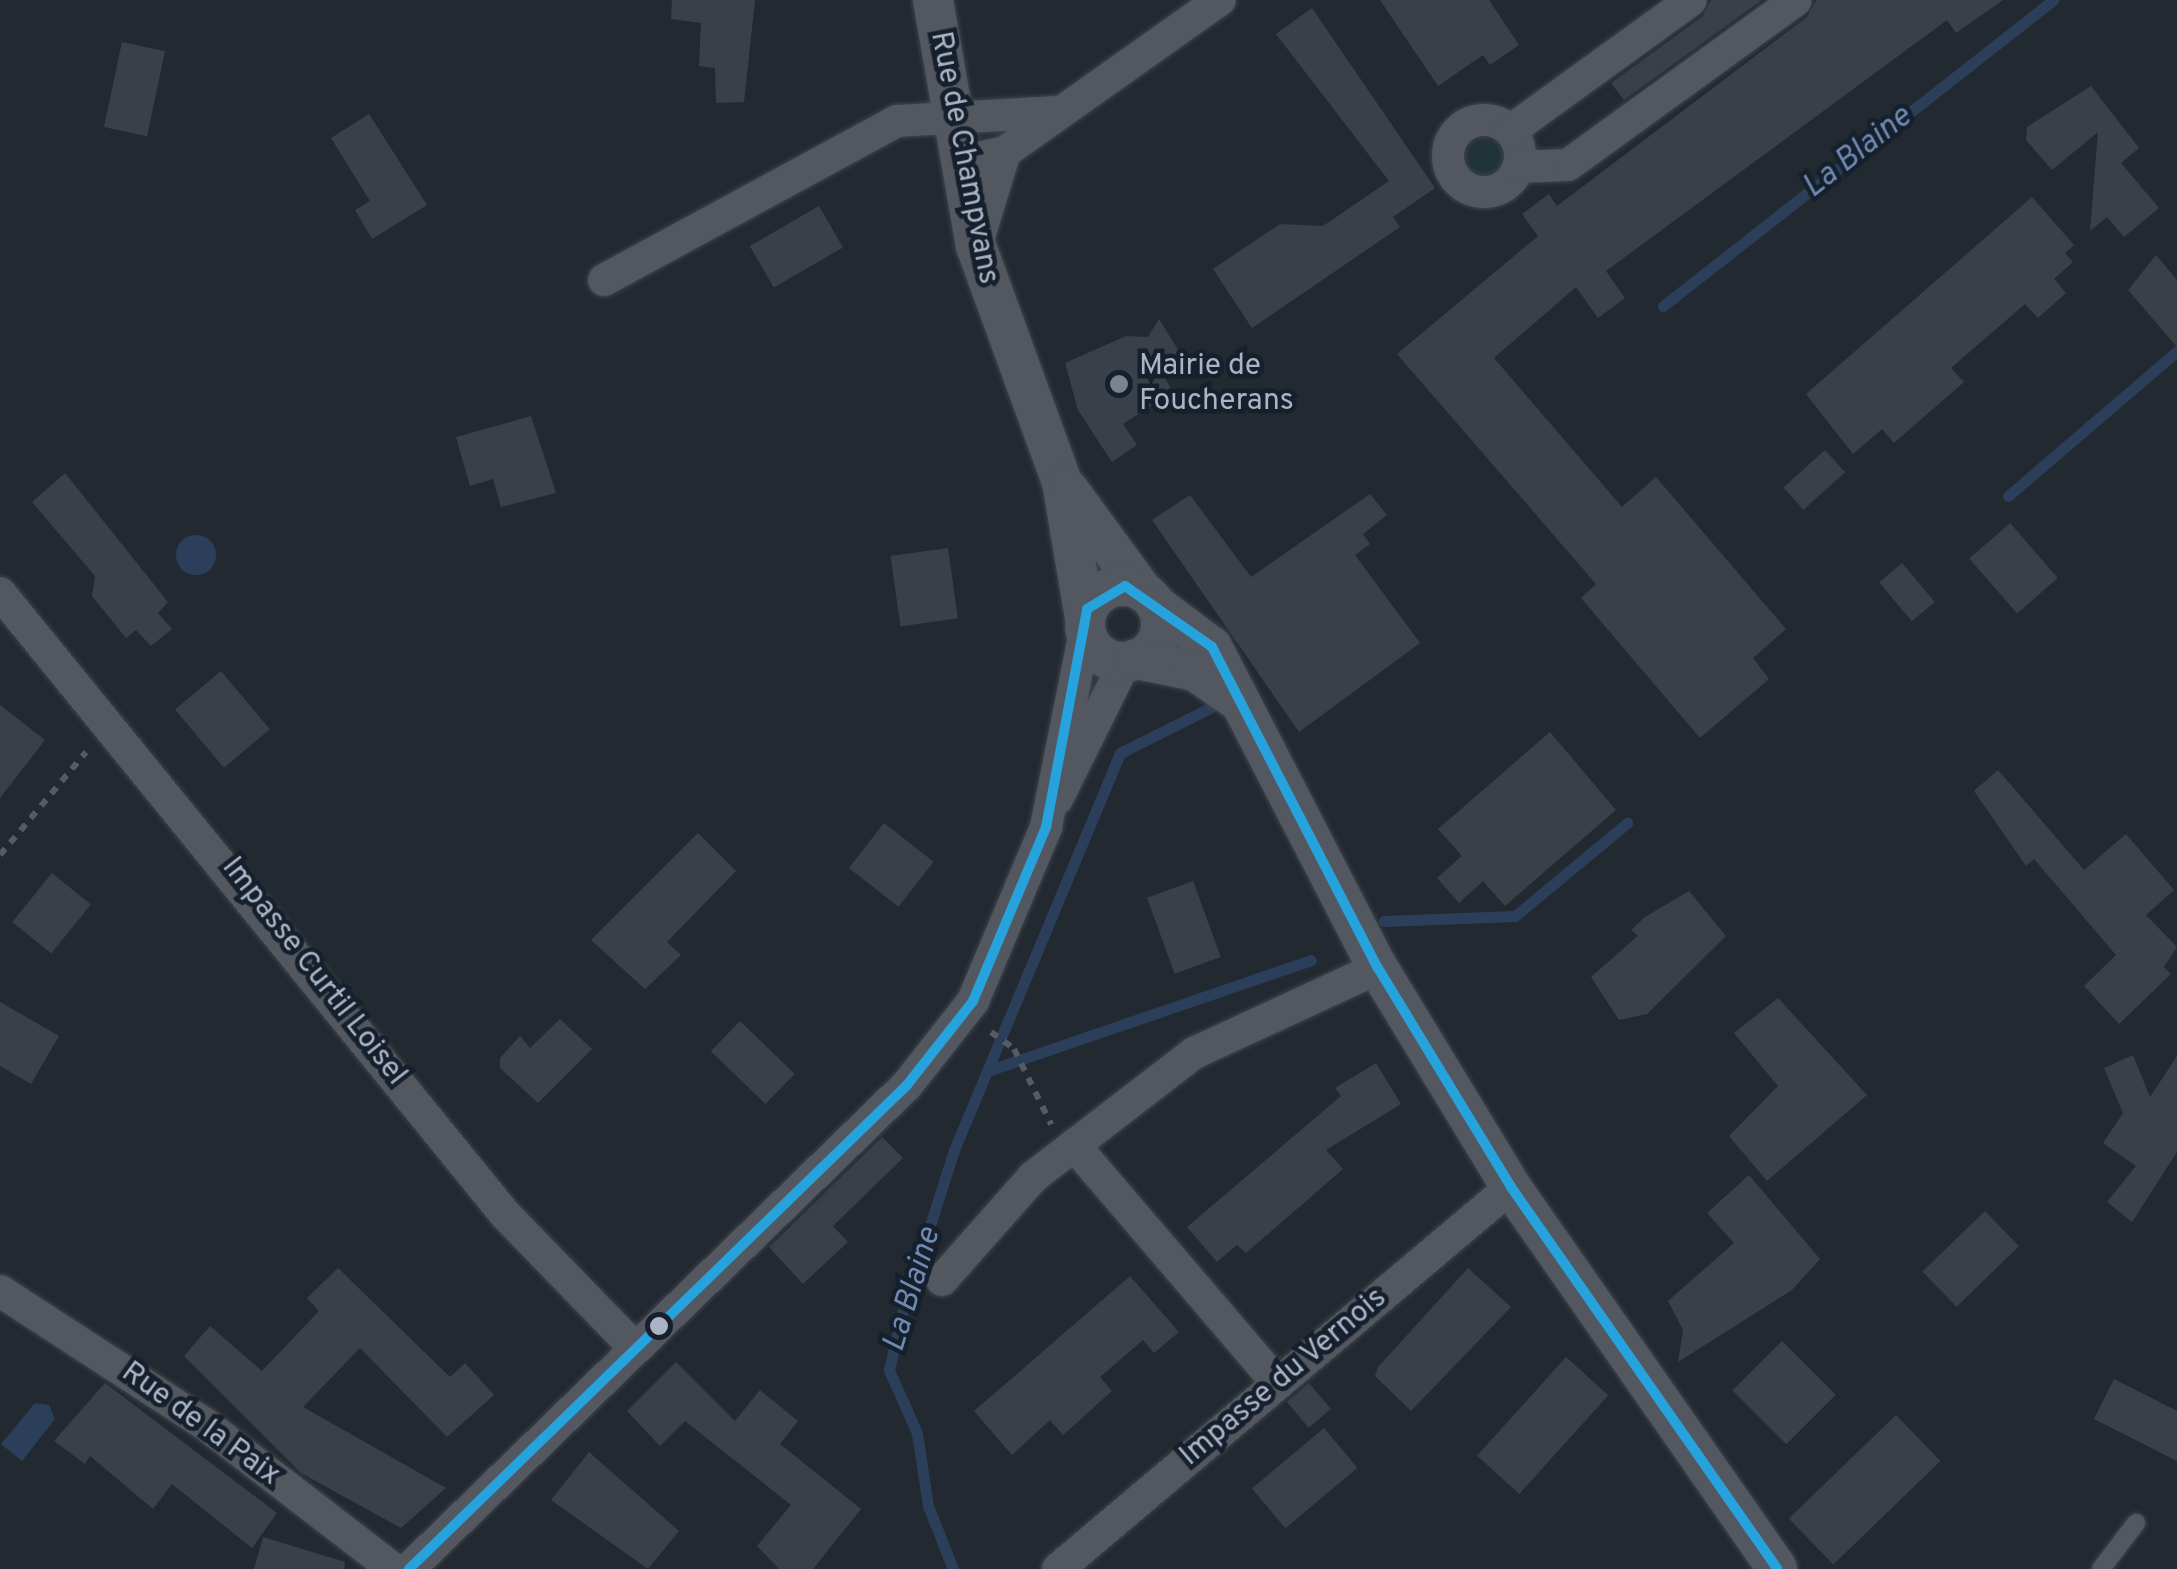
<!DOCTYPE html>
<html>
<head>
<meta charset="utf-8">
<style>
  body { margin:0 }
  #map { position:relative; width:2177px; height:1569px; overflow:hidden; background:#232931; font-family:Overpass,sans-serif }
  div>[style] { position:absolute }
  .green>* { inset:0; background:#203337 }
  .round { border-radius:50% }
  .water>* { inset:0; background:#2b3f5b }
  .stream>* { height:11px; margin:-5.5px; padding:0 5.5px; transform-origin:5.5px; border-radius:5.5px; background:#2b3f5b }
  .building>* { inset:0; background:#3a4048; transform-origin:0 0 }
  .path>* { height:6px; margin-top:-3px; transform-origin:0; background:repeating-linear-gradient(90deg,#545b62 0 8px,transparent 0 16px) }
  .roads { filter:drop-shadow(0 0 2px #3f434a) drop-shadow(0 0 2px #3f434a) }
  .service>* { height:18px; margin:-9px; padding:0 9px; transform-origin:9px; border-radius:9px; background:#525760 }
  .minor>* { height:32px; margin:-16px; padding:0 16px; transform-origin:16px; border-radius:16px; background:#525760 }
  .minor>.ring { margin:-16px; padding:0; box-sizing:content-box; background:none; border:32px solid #525760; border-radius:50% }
  .tertiary>* { height:40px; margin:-20px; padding:0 20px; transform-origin:20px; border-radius:20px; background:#525760 }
  .tertiary>.ring { margin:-20px; padding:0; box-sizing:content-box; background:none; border:40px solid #525760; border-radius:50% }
  .bus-1>* { height:10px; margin:-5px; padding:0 5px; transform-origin:5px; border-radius:5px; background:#26a2dd }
  .dots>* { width:28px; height:28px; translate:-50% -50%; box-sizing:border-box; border:5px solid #161f2c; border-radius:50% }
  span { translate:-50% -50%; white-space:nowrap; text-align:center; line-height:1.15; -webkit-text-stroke:9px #161f2c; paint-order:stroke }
  .street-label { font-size:30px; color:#aab4c5 }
  .poi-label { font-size:30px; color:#aab4c5 }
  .left { translate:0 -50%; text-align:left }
  .water-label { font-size:32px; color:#6e8ab2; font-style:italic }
</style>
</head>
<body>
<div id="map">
  <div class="green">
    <i class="round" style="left:1465px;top:138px;width:38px;height:38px"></i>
  </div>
  <div class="water">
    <i class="round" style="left:176px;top:535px;width:40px;height:40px"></i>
    <i style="clip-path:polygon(35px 1403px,49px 1405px,55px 1419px,22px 1461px,1px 1444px)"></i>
  </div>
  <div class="stream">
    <i style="left:1663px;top:306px;width:496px;rotate:-38.1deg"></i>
    <i style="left:2008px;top:496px;width:223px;rotate:-40.6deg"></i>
    <i style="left:1384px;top:921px;width:131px;rotate:-2.2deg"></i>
    <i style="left:1515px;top:916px;width:146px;rotate:-39.7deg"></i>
    <i style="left:990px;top:1070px;width:339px;rotate:-18.9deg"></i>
    <i style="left:953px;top:1569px;width:68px;rotate:-111.6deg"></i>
    <i style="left:928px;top:1506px;width:74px;rotate:-98.6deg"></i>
    <i style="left:917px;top:1433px;width:69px;rotate:-114deg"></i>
    <i style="left:889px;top:1370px;width:58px;rotate:-77.2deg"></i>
    <i style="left:902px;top:1313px;width:171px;rotate:-72.3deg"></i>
    <i style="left:954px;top:1150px;width:430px;rotate:-67.3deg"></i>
    <i style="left:1120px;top:753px;width:101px;rotate:-26.6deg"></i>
  </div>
  <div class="building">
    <i style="clip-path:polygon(672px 0,755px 0,744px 102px,716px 103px,715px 68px,699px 66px,701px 23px,671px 19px)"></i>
    <i style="clip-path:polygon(1380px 0,1489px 0,1519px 45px,1490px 65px,1483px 55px,1438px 86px)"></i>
    <i style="clip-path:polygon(1711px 0,1762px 0,1624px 100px,1611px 83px,1703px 16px)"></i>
    <i style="clip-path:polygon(1816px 0,2003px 0,1956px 33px,1947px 20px,1606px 271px,1625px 298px,1598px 318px,1576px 287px,1494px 358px,1622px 507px,1656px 477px,1786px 629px,1753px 658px,1769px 679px,1700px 738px,1581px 598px,1596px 584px,1397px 354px,1538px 236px,1522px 214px,1549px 194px,1557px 206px,1808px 16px)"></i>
    <i style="clip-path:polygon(1312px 8px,1435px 188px,1393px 217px,1400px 227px,1252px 328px,1213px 269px,1280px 224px,1323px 226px,1389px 181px,1276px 34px)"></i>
    <i style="left:122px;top:42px;width:44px;height:87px;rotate:12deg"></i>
    <i style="clip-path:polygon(2091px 86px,2139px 148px,2121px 163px,2159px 208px,2124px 237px,2107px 217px,2090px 231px,2098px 132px,2052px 170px,2026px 140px,2027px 127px)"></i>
    <i style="clip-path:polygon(369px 114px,427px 205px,372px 239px,355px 210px,370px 201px,331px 138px)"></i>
    <i style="clip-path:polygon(2032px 197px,2074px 245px,2065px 253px,2073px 262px,2054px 279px,2066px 293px,2038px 318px,2025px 304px,1951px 368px,1964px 382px,1894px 443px,1882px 429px,1853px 454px,1806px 394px)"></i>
    <i style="left:819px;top:206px;width:48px;height:80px;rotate:60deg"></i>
    <i style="clip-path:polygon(2156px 255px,2177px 280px,2177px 347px,2128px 290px)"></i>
    <i style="clip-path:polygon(1159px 319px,1182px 356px,1160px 370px,1173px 392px,1123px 424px,1137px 445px,1112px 462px,1078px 410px,1065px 363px,1126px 336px,1148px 337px)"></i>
    <i style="clip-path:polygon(531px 416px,556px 493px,501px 507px,493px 479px,470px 486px,456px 437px)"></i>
    <i style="left:1825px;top:450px;width:30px;height:56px;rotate:48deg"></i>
    <i style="clip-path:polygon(65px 473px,168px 602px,158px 613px,172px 629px,151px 646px,136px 630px,126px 638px,92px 596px,95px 576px,32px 502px)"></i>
    <i style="clip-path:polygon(1370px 494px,1387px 515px,1363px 534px,1370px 544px,1355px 555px,1420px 643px,1299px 732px,1152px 520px,1190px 495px,1251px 577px)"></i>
    <i style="left:2010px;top:523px;width:73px;height:54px;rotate:49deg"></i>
    <i style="left:948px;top:548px;width:71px;height:58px;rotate:82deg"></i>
    <i style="left:1902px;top:563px;width:51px;height:30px;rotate:50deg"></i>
    <i style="left:221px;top:671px;width:76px;height:60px;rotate:50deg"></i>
    <i style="clip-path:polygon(0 705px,45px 740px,0 798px)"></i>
    <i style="clip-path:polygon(1550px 732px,1616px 810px,1505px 906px,1483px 881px,1459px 903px,1437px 878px,1462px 856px,1438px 829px)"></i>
    <i style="clip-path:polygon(1998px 770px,2084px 870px,2126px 834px,2174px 890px,2146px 915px,2177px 947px,2164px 967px,2171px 974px,2119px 1024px,2084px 986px,2116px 955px,2034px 859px,2026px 866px,1974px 791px)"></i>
    <i style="left:884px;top:823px;width:63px;height:57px;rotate:38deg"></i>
    <i style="clip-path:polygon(698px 833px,736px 871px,667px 942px,681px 955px,645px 989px,591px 940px)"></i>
    <i style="left:52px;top:873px;width:50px;height:63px;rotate:39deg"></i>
    <i style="left:1193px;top:881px;width:81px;height:49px;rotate:70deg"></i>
    <i style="clip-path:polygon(1689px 891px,1726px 936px,1647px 1014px,1619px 1020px,1591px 977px,1638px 936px,1631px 930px,1645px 917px)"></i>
    <i style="clip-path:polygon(1778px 998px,1867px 1095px,1767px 1181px,1729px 1136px,1778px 1086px,1734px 1033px)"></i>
    <i style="clip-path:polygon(0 1002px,59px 1036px,31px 1084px,0 1066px)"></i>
    <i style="clip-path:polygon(560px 1019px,592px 1049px,538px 1103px,500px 1068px,500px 1058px,520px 1036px,530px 1048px)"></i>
    <i style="left:740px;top:1021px;width:76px;height:42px;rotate:44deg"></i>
    <i style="clip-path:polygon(2133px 1055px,2150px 1097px,2177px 1056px,2177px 1152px,2132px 1222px,2107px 1202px,2136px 1166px,2103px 1143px,2123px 1113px,2104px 1068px)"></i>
    <i style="clip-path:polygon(1376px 1063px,1401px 1104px,1326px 1150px,1343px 1169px,1246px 1253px,1237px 1245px,1217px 1262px,1187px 1227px,1341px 1096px,1335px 1088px)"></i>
    <i style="clip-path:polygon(882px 1137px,903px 1158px,833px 1226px,848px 1242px,803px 1284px,769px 1247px)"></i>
    <i style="clip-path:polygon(1749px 1175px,1820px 1259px,1792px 1290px,1678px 1362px,1683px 1330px,1668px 1301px,1734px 1243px,1707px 1213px)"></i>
    <i style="left:1985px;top:1211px;width:49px;height:87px;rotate:46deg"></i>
    <i style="clip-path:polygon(338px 1268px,450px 1377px,465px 1363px,494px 1395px,447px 1437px,360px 1348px,303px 1407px,446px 1488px,401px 1528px,301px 1473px,184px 1356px,210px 1326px,262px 1371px,319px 1311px,307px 1298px)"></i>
    <i style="clip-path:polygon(1468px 1268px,1511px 1307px,1411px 1411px,1375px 1376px,1378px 1367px)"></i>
    <i style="clip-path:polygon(1130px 1276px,1179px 1332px,1154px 1353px,1143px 1340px,1100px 1377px,1112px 1391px,1063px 1435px,1050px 1420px,1012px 1455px,974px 1411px)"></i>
    <i style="left:1782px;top:1341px;width:76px;height:70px;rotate:45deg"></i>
    <i style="left:1566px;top:1357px;width:57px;height:133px;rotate:42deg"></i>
    <i style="clip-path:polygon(676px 1362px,735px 1421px,760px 1390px,798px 1421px,780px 1444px,861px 1509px,813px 1569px,779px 1569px,757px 1546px,791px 1505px,685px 1421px,660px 1446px,627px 1411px)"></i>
    <i style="clip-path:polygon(2114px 1379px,2177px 1411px,2177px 1461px,2094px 1419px)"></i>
    <i style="clip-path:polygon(105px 1383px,277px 1513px,252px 1548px,172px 1484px,153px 1509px,90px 1456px,85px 1464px,54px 1441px)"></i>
    <i style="left:1309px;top:1383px;width:34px;height:29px;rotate:50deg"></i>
    <i style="left:1896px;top:1415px;width:64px;height:149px;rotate:46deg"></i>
    <i style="left:1324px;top:1428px;width:52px;height:94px;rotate:50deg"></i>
    <i style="clip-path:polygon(589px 1452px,679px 1531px,648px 1569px,551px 1500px)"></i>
    <i style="clip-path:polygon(263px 1537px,345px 1562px,344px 1569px,254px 1569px)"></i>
  </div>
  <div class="path">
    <i style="left:0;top:855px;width:134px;rotate:-50.1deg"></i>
    <i style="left:991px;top:1032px;width:29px;rotate:36deg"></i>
    <i style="left:1014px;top:1049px;width:84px;rotate:63.7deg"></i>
  </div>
  <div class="roads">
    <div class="service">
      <i style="left:2101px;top:1569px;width:58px;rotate:-52.7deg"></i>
    </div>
    <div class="minor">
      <i class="ring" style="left:1448px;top:120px;width:40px;height:40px"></i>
      <i style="left:1510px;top:131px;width:223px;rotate:-35.9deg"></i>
      <i style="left:961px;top:162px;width:45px;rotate:-12.8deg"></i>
      <i style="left:1005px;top:152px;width:263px;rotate:-35.3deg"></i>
      <i style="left:1518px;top:167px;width:50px;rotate:-2.3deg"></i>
      <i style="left:1568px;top:165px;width:281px;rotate:-35.9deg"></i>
      <i style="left:976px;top:246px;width:98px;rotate:-72.9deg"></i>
      <i style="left:604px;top:280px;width:333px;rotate:-28.5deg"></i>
      <i style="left:897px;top:121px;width:162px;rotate:-3.2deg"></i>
      <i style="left:0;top:593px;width:799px;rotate:50.89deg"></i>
      <i style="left:504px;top:1213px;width:184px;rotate:45.9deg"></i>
      <i style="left:1057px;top:799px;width:153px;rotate:-63.6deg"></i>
      <i style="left:1074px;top:1145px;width:313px;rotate:49.5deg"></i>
      <i style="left:942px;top:1280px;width:137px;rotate:-48.5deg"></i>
      <i style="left:1033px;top:1177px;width:203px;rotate:-37.6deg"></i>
      <i style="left:1194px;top:1053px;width:203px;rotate:-24.8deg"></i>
      <i style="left:0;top:1291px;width:244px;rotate:33deg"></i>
      <i style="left:205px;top:1424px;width:237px;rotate:37.6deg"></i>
      <i style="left:409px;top:1569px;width:694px;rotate:-44.18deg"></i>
      <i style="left:907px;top:1085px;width:107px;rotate:-51.8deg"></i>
      <i style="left:973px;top:1001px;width:189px;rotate:-67.2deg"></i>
      <i style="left:1046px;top:827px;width:200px;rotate:-78.7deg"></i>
      <i style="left:1058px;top:1569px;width:593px;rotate:-40.14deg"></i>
    </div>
    <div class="tertiary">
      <i style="left:933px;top:0;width:250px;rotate:80.1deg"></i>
      <i style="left:976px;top:246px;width:251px;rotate:70deg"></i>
      <i style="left:1062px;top:482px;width:138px;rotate:80.4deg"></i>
      <i style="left:1068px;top:489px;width:127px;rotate:53.9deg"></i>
      <i class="ring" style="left:1085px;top:586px;width:36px;height:36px"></i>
      <i style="left:1156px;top:605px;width:70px;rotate:36.9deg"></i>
      <i style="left:1212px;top:647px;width:361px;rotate:62.7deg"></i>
      <i style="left:1378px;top:968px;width:256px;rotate:58.7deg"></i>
      <i style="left:1511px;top:1187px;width:465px;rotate:55.1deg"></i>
      <i style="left:1136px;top:659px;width:60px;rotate:11.5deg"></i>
      <i style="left:1195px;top:671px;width:47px;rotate:34.7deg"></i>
    </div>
  </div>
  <div class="bus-1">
    <i style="left:409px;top:1569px;width:694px;rotate:-44.18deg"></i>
    <i style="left:907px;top:1085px;width:107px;rotate:-51.8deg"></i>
    <i style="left:973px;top:1001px;width:189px;rotate:-67.2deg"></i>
    <i style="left:1046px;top:827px;width:222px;rotate:-79.3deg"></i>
    <i style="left:1087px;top:609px;width:44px;rotate:-31.2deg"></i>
    <i style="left:1125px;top:586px;width:106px;rotate:35deg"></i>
    <i style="left:1212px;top:647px;width:361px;rotate:62.7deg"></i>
    <i style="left:1378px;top:968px;width:256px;rotate:58.7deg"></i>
    <i style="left:1511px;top:1187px;width:465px;rotate:55.1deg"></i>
  </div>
  <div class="dots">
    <i style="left:1119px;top:384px;background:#7b8391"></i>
    <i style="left:659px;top:1326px;background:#aab4c5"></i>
  </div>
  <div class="street-label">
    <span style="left:963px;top:158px;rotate:79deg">Rue de Champvans</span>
    <span style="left:313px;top:972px;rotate:52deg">Impasse Curtil Loisel</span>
    <span style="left:1284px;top:1378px;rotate:-40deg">Impasse du Vernois</span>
    <span style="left:200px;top:1425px;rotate:36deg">Rue de la Paix</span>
  </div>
  <div class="poi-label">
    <span class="left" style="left:1139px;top:384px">Mairie de<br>Foucherans</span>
  </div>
  <div class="water-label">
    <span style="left:1858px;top:153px;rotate:-38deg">La Blaine</span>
    <span style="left:913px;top:1290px;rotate:-73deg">La Blaine</span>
  </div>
</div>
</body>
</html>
